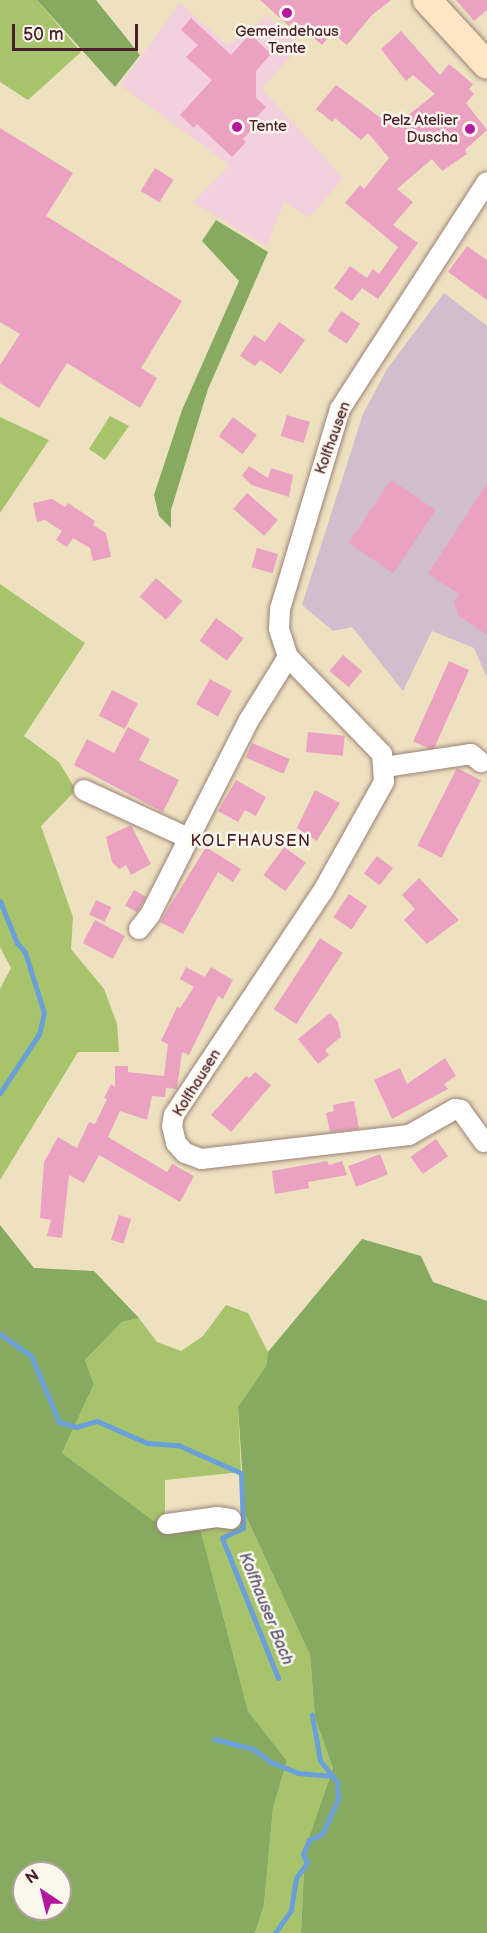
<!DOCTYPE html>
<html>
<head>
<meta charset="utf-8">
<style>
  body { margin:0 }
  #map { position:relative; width:487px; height:1933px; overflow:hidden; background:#ede1c0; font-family:"Balsamiq Sans",sans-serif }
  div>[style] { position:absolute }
  .built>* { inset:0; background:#f4cfde }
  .industrial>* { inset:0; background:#d0bdce }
  .green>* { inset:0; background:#a7c46c }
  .forest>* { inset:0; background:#85aa60 }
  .stream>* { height:5px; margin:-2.5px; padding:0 2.5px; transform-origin:2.5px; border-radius:2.5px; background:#6a9fd7 }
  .building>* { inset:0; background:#eba2c2; transform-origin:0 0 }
  .roads { filter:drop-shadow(0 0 2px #9c8076) drop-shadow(0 0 2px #9c8076) }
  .street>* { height:20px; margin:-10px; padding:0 10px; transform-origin:10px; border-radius:10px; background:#fff }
  .secondary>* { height:28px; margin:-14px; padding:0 14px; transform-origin:14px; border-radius:14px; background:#fce6c4 }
  .dots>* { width:16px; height:16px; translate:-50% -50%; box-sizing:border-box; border:3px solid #fbf7ec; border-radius:50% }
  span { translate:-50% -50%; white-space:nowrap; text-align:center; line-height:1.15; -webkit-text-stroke:5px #fbf7ec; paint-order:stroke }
  .poi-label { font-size:15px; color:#4a1f2b }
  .right { translate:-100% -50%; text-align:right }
  .left { translate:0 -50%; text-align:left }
  .street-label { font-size:15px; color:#4a1f2b }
  .neighbourhood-label { font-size:16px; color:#4a1f2b; letter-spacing:1.5px }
  .water-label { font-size:16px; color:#575270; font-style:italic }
  .north { position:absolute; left:12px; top:1861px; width:60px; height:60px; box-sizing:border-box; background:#fbf7ec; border:2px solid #b4a19f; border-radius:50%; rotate:325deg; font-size:16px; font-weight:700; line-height:24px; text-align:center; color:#4a1f2b }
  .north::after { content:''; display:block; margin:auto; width:21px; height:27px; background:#b5179e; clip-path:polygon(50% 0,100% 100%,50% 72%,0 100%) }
  .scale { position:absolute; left:12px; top:24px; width:126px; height:27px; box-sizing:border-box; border:3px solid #4a1f2b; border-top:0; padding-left:8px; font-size:18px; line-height:21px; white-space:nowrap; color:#4a1f2b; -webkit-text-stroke:4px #fbf7ec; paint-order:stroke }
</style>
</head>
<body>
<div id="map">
  <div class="built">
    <i style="clip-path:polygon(180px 3px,228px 46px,267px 16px,300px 46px,262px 89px,343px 178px,309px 218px,284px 201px,267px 247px,193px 202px,230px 165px,120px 85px)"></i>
  </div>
  <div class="industrial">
    <i style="clip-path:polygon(444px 293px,487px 326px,487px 678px,474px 648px,432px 631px,403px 691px,352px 627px,333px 631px,302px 605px,363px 414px,387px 369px)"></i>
  </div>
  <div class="green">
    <i style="clip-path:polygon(0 0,37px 0,81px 52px,28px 100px,0 82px)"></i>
    <i style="clip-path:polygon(110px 416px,129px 426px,105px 460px,89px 449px)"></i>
    <i style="clip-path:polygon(0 417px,49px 440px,0 513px)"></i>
    <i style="clip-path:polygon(0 584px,85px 643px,24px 736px,59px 762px,76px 790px,41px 826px,73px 917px,71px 949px,104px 989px,117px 1024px,119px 1052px,78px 1052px,0 1180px,0 989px,11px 968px,0 947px)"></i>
    <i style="clip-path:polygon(226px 1305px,248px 1313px,268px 1352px,266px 1366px,238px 1407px,241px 1472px,165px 1480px,165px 1517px,154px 1521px,62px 1453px,94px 1384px,85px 1360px,122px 1322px,139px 1318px,157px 1342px,181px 1351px,203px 1336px)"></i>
    <i style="clip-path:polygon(245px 1514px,310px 1655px,315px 1718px,333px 1768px,305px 1849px,301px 1933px,255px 1933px,264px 1905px,273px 1808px,287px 1761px,248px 1711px,199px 1524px)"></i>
  </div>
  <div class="forest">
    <i style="clip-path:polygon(37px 0,96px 0,140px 55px,115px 87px)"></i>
    <i style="clip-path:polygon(216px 220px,268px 252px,208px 389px,171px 510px,171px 528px,159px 516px,154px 495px,182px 410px,239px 281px,202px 241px)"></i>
    <i style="clip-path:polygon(evenodd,0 1225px,34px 1268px,94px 1271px,139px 1318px,122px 1322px,85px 1360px,94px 1384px,62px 1453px,154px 1521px,165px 1517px,199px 1524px,248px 1711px,287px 1761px,273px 1808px,264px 1905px,255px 1933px,0 1933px,0 1225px,24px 1873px,60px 1873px,60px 1909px,24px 1909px,24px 1873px)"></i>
    <i style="clip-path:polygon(362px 1239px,421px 1256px,433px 1282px,487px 1301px,487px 1933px,301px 1933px,305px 1849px,333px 1768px,315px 1718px,310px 1655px,245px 1514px,238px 1407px,266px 1366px,268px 1352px)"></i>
  </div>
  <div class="stream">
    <i style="left:0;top:901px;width:45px;rotate:68deg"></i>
    <i style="left:17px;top:943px;width:12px;rotate:48deg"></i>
    <i style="left:25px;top:952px;width:64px;rotate:72.7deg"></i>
    <i style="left:44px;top:1013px;width:22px;rotate:103deg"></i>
    <i style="left:39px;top:1034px;width:71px;rotate:123.5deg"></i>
    <i style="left:0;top:1334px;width:38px;rotate:35deg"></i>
    <i style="left:31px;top:1356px;width:72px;rotate:67deg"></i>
    <i style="left:59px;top:1422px;width:18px;rotate:16deg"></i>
    <i style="left:76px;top:1427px;width:22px;rotate:-16deg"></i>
    <i style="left:97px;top:1421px;width:55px;rotate:23.7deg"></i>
    <i style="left:147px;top:1443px;width:31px;rotate:4deg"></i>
    <i style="left:178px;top:1445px;width:69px;rotate:24deg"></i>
    <i style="left:241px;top:1473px;width:55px;rotate:87.9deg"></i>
    <i style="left:243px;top:1528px;width:23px;rotate:155deg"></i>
    <i style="left:222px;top:1538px;width:151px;rotate:68.2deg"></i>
    <i style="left:214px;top:1739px;width:40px;rotate:14.4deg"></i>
    <i style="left:253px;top:1749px;width:22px;rotate:36deg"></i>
    <i style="left:271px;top:1762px;width:29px;rotate:22deg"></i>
    <i style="left:298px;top:1773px;width:35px;rotate:5deg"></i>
    <i style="left:275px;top:1933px;width:28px;rotate:-55deg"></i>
    <i style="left:291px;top:1910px;width:32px;rotate:-81deg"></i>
    <i style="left:296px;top:1878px;width:19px;rotate:-54deg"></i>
    <i style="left:307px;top:1863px;width:10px;rotate:-114deg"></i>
    <i style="left:303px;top:1854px;width:15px;rotate:-67deg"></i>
    <i style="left:309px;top:1840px;width:14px;rotate:-25deg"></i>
    <i style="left:322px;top:1834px;width:38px;rotate:-65deg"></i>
    <i style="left:338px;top:1800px;width:18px;rotate:-93deg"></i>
    <i style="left:337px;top:1782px;width:28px;rotate:-128deg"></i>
    <i style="left:320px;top:1760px;width:46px;rotate:-100.1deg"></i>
  </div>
  <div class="building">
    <i style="clip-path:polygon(260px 0,391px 0,372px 15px,347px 45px,332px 33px,322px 45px,294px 21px,289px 26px)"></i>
    <i style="clip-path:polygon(456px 0,487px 0,487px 10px,474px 21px)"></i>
    <i style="clip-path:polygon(191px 18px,231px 55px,250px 34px,271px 54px,256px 71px,256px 98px,266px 107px,253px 121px,256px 124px,243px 139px,246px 142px,232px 157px,197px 124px,194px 128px,180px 115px,212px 80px,186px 57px,198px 45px,181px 30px)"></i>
    <i style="clip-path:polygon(401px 31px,440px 75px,449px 64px,473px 84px,469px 89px,474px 94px,466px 103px,487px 130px,465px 150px,467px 154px,442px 171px,432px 159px,397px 189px,413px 202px,393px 225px,418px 243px,378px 299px,362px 288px,352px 301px,334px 288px,350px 266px,367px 278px,373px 269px,379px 274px,398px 247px,345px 203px,360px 185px,364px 189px,389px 158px,368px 133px,361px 140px,335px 118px,332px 122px,316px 109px,336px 85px,393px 127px,435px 94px,413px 75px,406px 81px,381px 49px)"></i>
    <i style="clip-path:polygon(0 128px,73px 173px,46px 216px,182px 301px,141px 368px,157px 378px,140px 408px,67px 363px,39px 408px,0 383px,0 365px,20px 334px,0 322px)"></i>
    <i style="left:155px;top:168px;width:22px;height:27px;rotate:32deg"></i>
    <i style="clip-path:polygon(467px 246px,487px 260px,487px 300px,448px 272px)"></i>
    <i style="left:341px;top:311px;width:23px;height:24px;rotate:34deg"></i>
    <i style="clip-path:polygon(279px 322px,305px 340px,281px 374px,260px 360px,255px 366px,240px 356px,254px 335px,265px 342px)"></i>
    <i style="left:287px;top:415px;width:24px;height:22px;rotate:17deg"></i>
    <i style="left:233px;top:417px;width:30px;height:24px;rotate:37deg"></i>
    <i style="clip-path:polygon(249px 466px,268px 478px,271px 468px,293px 475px,289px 497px,252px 485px,242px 476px)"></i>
    <i style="left:391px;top:480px;width:54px;height:76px;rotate:34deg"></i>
    <i style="clip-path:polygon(487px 483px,487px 635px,458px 615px,454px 601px,459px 594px,428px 574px)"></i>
    <i style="left:247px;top:493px;width:41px;height:21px;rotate:41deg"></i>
    <i style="clip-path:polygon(52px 499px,65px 507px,68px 503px,95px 521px,93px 525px,106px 533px,111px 557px,93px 561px,90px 548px,73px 538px,67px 547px,56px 540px,62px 531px,45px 520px,37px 522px,33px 503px)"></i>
    <i style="left:257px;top:548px;width:22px;height:20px;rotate:16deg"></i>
    <i style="left:156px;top:578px;width:35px;height:25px;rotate:41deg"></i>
    <i style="left:216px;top:618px;width:34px;height:28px;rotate:36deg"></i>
    <i style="left:343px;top:655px;width:25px;height:21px;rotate:40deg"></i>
    <i style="left:449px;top:661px;width:22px;height:88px;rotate:24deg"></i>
    <i style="left:210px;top:679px;width:25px;height:29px;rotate:29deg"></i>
    <i style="left:112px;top:690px;width:29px;height:29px;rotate:27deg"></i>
    <i style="clip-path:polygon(128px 727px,150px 739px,139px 760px,179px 780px,163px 812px,74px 765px,87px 739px,114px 753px)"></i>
    <i style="left:308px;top:732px;width:37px;height:20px;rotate:6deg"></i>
    <i style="left:252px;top:743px;width:41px;height:16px;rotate:23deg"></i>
    <i style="left:457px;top:768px;width:27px;height:87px;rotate:27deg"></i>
    <i style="clip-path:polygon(236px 780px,266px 797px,256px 816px,245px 810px,238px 822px,218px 811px)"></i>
    <i style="clip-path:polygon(315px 790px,340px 803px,317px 841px,297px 828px)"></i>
    <i style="clip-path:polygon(131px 825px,151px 864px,131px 875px,126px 865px,119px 869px,112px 862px,106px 837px)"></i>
    <i style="clip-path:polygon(206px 847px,241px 869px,233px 882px,218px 872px,183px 934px,160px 922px)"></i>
    <i style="left:284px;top:847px;width:27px;height:35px;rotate:36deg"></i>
    <i style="left:377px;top:856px;width:20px;height:22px;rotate:37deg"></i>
    <i style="clip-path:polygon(419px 878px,459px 920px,427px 944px,404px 920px,415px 909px,402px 895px)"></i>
    <i style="left:134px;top:890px;width:14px;height:18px;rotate:30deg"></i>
    <i style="left:349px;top:894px;width:22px;height:28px;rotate:34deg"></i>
    <i style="left:96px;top:900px;width:17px;height:16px;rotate:25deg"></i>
    <i style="left:95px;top:920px;width:34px;height:26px;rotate:28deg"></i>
    <i style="left:320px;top:938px;width:27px;height:85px;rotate:33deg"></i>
    <i style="clip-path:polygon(186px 967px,205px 977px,211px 967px,233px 980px,223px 999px,218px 996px,189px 1055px,182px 1052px,177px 1089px,166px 1088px,165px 1097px,152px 1096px,147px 1120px,120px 1111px,108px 1137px,167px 1172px,172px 1164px,194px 1176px,180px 1202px,99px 1155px,84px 1183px,69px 1175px,62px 1238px,47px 1236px,51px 1220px,40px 1218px,44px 1162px,58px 1137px,77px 1148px,89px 1122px,95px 1124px,107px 1099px,104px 1098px,111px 1084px,115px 1087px,115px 1066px,128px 1066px,128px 1072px,164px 1076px,168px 1044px,161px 1041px,177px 1007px,180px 1008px,194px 987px,180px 979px)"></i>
    <i style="clip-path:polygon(330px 1013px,338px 1022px,341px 1037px,325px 1050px,329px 1055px,318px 1064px,298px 1039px)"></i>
    <i style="clip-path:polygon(445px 1058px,456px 1076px,444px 1084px,448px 1089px,392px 1119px,374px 1080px,400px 1068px,407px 1084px)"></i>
    <i style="clip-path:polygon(255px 1072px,271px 1085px,231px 1132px,211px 1115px,246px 1076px,249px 1078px)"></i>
    <i style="clip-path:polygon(354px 1101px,359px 1129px,330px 1132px,326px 1113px,334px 1111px,333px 1105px)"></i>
    <i style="left:436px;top:1139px;width:21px;height:31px;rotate:55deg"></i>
    <i style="left:380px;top:1154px;width:22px;height:34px;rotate:69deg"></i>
    <i style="clip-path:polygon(327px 1161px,329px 1165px,342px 1161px,347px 1175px,308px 1182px,309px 1188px,275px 1194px,272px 1171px)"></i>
    <i style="left:119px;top:1215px;width:13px;height:26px;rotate:18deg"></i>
  </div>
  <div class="roads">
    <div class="street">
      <i style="left:385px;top:767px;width:87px;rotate:-8.6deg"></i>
      <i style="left:471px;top:754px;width:13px;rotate:39deg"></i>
      <i style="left:84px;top:790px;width:115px;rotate:24.8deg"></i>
      <i style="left:139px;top:929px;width:18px;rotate:-52deg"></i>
      <i style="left:150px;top:915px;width:219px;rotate:-63.1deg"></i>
      <i style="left:249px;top:720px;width:74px;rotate:-58.2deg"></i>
      <i style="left:484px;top:1142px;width:39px;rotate:-126deg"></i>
      <i style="left:461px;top:1110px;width:6px;rotate:-171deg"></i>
      <i style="left:455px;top:1109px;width:53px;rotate:150.5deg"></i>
      <i style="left:409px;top:1135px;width:209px;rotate:173.4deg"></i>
      <i style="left:201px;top:1159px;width:17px;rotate:-159deg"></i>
      <i style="left:185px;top:1153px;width:13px;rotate:-132deg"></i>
      <i style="left:176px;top:1143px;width:17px;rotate:-103deg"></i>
      <i style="left:172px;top:1126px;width:11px;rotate:-80deg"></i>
      <i style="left:174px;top:1115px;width:269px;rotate:-56.4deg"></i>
      <i style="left:323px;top:891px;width:125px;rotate:-60.8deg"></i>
      <i style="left:384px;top:782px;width:28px;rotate:-94deg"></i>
      <i style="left:382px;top:754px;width:135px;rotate:-134.1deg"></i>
      <i style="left:288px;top:657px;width:29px;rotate:-108deg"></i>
      <i style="left:279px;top:629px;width:20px;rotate:-87deg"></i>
      <i style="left:280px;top:609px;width:209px;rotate:-73.3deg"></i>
      <i style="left:340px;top:409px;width:270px;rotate:-57.1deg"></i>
      <i style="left:167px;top:1524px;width:50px;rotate:-8deg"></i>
      <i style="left:217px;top:1517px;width:14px;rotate:8deg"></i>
    </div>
    <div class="secondary">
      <i style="left:427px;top:0;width:88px;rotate:47.3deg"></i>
    </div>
  </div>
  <div class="dots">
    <i style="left:287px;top:13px;background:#b5179e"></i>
    <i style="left:237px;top:127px;background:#b5179e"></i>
    <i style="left:470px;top:129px;background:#b5179e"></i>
  </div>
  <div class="poi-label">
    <span style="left:287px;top:40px">Gemeindehaus<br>Tente</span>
    <span class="right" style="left:458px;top:129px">Pelz Atelier<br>Duscha</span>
    <span class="left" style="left:249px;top:127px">Tente</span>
  </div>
  <div class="street-label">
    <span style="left:333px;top:438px;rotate:-70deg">Kolfhausen</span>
    <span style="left:197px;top:1083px;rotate:-58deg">Kolfhausen</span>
  </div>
  <div class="neighbourhood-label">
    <span style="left:251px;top:842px">KOLFHAUSEN</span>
  </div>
  <div class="water-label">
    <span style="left:265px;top:1609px;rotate:68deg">Kolfhauser Bach</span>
  </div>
  <div class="north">N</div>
  <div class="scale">50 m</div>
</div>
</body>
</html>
